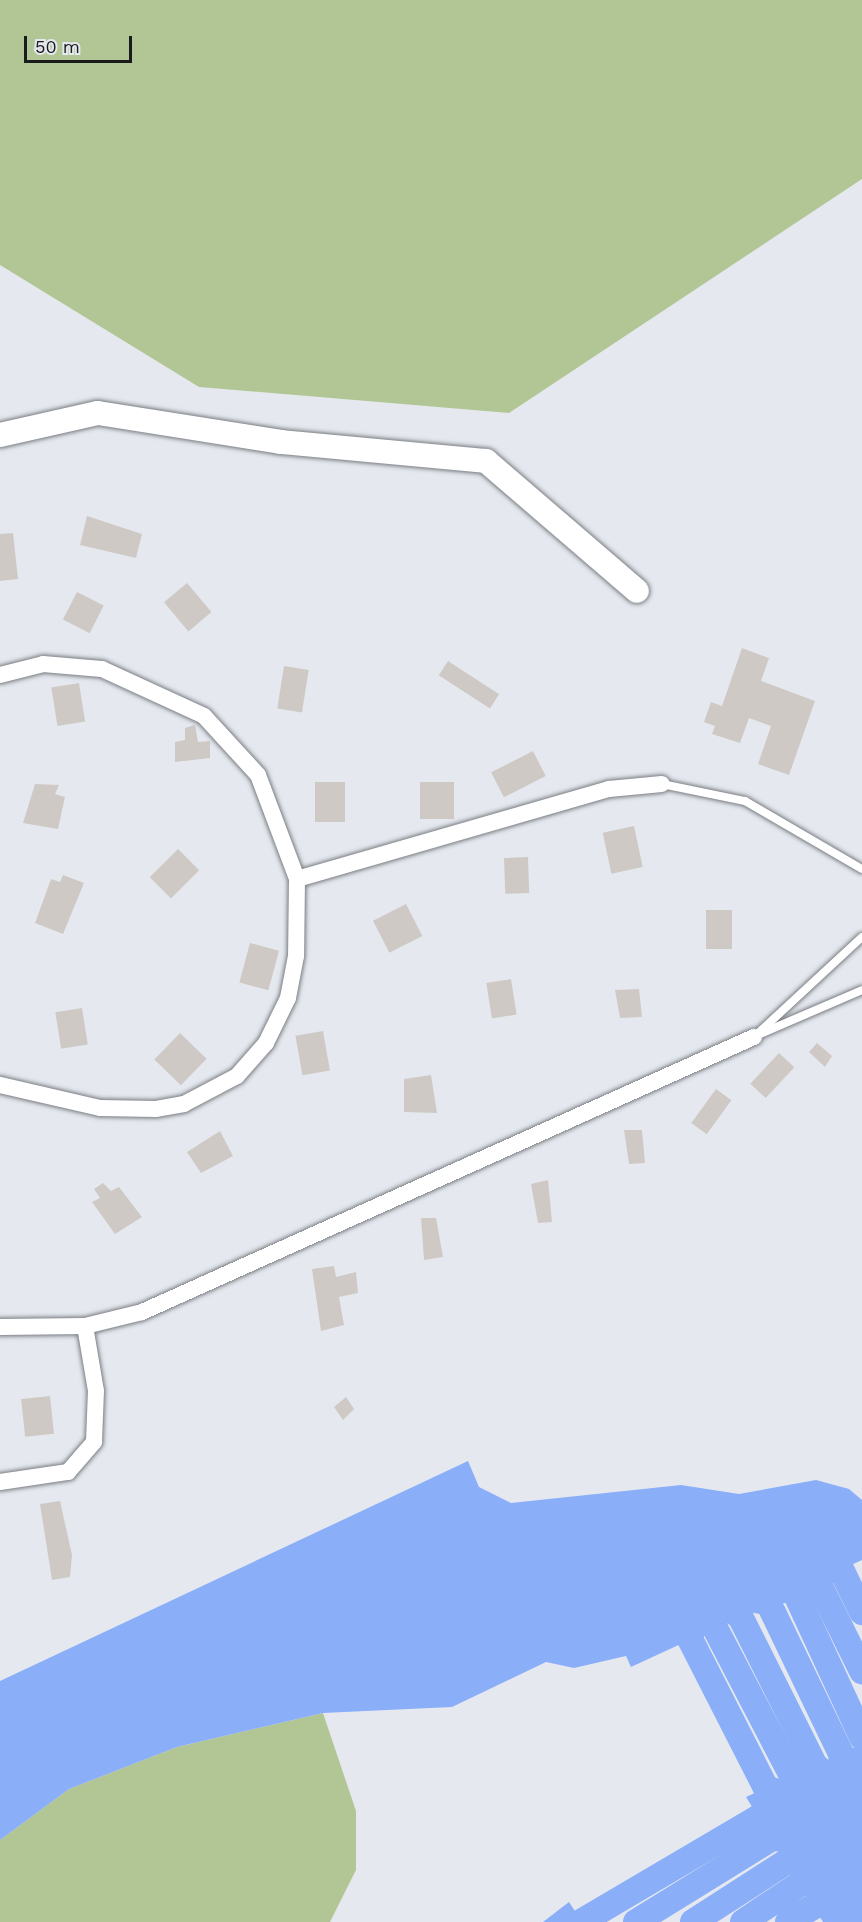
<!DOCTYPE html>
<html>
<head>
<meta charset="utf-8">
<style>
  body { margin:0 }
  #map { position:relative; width:862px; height:1922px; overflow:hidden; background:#e5e9ef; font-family:"Work Sans",sans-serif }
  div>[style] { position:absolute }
  .green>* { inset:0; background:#b2c695 }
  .water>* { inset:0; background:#8aaef8 }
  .river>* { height:26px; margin:-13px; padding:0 13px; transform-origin:13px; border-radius:13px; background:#8aaef8 }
  .building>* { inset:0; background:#cfc9c5; transform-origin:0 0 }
  .roads { filter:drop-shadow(0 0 2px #7a7e83) drop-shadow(0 0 2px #7a7e83) }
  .lane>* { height:8px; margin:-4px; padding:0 4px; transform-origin:4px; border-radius:4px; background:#fff }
  .street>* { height:16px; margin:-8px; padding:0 8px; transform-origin:8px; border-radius:8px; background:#fff }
  .secondary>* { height:24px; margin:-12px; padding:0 12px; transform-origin:12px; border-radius:12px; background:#fff }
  span { translate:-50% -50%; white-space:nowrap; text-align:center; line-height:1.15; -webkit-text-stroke:4.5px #e5e9ef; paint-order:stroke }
  .scale { position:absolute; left:24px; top:36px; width:108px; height:27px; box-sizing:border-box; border:3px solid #1a1b1d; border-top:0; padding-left:8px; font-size:18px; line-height:21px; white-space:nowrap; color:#1a1b1d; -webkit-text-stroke:4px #e5e9ef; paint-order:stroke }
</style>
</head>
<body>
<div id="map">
  <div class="green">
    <i style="clip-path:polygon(0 0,862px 0,862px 179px,509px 413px,199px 387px,0 265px)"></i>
    <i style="clip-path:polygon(323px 1713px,356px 1811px,356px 1870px,330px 1922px,0 1922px,0 1840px,69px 1789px,177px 1747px)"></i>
  </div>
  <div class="water">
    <i style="clip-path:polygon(468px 1461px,479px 1487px,511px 1503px,681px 1485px,739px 1494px,816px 1480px,849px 1489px,862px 1500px,862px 1560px,631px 1667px,626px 1656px,574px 1668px,546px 1662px,452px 1707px,323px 1713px,177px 1747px,69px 1789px,0 1840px,0 1681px)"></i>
    <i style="clip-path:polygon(862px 1744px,862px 1922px,823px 1922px,746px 1797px)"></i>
    <i style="clip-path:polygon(569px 1902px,582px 1922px,543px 1922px)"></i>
  </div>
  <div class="river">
    <i style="left:808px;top:1574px;width:33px;rotate:-9deg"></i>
    <i style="left:841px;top:1569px;width:48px;rotate:64deg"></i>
    <i style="left:781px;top:1583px;width:36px;rotate:-5deg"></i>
    <i style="left:817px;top:1580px;width:102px;rotate:63.7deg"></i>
    <i style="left:770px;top:1590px;width:24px"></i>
    <i style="left:794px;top:1590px;width:162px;rotate:65.2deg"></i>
    <i style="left:704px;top:1594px;width:36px;rotate:72deg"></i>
    <i style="left:715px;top:1628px;width:167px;rotate:62.5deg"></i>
    <i style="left:792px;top:1776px;width:34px;rotate:28deg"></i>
    <i style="left:711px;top:1596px;width:35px;rotate:35deg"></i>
    <i style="left:740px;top:1616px;width:168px;rotate:63.4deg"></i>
    <i style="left:815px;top:1766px;width:58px;rotate:35.9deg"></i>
    <i style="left:733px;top:1596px;width:36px;rotate:10deg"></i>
    <i style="left:768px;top:1602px;width:169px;rotate:64.3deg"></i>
    <i style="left:841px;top:1754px;width:31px;rotate:48deg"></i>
    <i style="left:699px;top:1605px;width:35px;rotate:105deg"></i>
    <i style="left:690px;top:1639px;width:167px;rotate:63deg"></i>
    <i style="left:766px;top:1788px;width:102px;rotate:20deg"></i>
    <i style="left:581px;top:1922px;width:207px;rotate:-30.5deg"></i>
    <i style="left:759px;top:1817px;width:32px;rotate:9deg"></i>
    <i style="left:636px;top:1922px;width:160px;rotate:-31.7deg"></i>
    <i style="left:772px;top:1838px;width:90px;rotate:3.2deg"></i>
    <i style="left:693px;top:1922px;width:111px;rotate:-32.8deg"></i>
    <i style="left:786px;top:1862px;width:34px;rotate:-7deg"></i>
    <i style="left:743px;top:1922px;width:69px;rotate:-33.7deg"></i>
    <i style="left:800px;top:1884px;width:65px;rotate:-16.2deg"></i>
    <i style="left:788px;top:1922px;width:64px;rotate:-31deg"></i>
  </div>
  <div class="building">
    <i style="clip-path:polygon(87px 516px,142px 534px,136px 558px,80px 545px)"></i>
    <i style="clip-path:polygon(13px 533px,18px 579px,0 581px,0 534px)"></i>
    <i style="left:187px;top:583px;width:38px;height:30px;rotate:50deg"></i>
    <i style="left:77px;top:592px;width:30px;height:31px;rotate:27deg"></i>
    <i style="clip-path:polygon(742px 648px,769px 658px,761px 681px,815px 701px,789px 775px,758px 764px,771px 726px,749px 718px,740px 743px,712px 734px,715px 726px,704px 722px,711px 702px,722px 706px)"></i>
    <i style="left:448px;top:661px;width:61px;height:17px;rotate:33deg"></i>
    <i style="left:284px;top:666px;width:25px;height:43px;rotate:9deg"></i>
    <i style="left:79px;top:683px;width:39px;height:28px;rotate:81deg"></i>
    <i style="clip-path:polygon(195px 725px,198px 742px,210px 741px,210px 758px,175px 762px,175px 742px,185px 740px,185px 728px)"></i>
    <i style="left:533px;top:751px;width:28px;height:47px;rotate:63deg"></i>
    <i style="left:315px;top:782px;width:30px;height:40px"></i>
    <i style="left:420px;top:782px;width:34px;height:37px"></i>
    <i style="clip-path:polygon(35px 784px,59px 785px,55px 794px,65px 797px,58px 829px,23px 823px)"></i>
    <i style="left:634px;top:826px;width:42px;height:32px;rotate:78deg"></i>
    <i style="left:178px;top:849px;width:30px;height:40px;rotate:45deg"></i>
    <i style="left:528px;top:857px;width:36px;height:24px;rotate:88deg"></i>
    <i style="clip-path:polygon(63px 875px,84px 883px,63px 934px,35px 923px,51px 879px,60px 882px)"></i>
    <i style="left:406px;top:904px;width:36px;height:37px;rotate:63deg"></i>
    <i style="left:706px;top:910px;width:26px;height:39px"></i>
    <i style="left:250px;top:943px;width:30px;height:41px;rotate:15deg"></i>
    <i style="left:511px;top:979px;width:36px;height:25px;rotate:81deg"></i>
    <i style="clip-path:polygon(639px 989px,642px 1017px,620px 1018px,615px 990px)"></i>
    <i style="left:82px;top:1008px;width:37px;height:27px;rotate:81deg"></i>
    <i style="left:323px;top:1031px;width:40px;height:28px;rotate:80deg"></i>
    <i style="left:180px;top:1033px;width:37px;height:37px;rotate:44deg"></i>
    <i style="clip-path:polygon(817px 1043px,832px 1056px,825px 1067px,809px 1052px)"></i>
    <i style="left:779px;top:1053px;width:21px;height:42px;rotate:43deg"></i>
    <i style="clip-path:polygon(431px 1075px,437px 1113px,404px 1112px,404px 1079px)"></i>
    <i style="left:716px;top:1089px;width:19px;height:42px;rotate:36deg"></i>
    <i style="clip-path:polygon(624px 1130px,642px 1130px,645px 1163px,629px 1164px)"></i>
    <i style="clip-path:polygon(220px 1131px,233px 1156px,201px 1173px,187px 1152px)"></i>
    <i style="clip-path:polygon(548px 1180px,552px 1222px,538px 1223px,531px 1184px)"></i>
    <i style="clip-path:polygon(103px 1183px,111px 1191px,119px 1187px,142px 1217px,115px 1234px,92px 1202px,100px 1198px,94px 1189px)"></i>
    <i style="clip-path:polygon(421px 1218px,436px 1218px,443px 1257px,424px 1260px)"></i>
    <i style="clip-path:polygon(334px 1266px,336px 1277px,356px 1272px,358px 1293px,339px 1297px,344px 1325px,321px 1331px,312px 1269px)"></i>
    <i style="left:50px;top:1396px;width:38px;height:29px;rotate:84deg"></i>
    <i style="clip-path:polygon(346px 1397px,354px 1409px,343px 1420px,334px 1407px)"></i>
    <i style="clip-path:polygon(60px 1501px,72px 1555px,70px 1577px,52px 1580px,40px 1504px)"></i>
  </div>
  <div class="roads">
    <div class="lane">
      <i style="left:662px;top:784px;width:85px;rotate:11.6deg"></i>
      <i style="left:745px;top:801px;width:135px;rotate:30.2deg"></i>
      <i style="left:760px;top:1034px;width:111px;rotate:-23.3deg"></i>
      <i style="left:754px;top:1037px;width:147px;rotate:-42.8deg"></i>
    </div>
    <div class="street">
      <i style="left:0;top:675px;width:44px;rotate:-14.3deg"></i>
      <i style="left:43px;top:664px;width:59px;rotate:4.8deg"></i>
      <i style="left:102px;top:669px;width:112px;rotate:24.7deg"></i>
      <i style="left:204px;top:716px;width:80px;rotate:47.5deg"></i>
      <i style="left:258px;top:775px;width:111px;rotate:69.4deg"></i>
      <i style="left:297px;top:879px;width:77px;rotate:90.7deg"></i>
      <i style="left:296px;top:956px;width:43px;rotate:100.8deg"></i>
      <i style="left:288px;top:998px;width:50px;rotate:116.1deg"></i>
      <i style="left:266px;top:1043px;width:44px;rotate:131.3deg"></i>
      <i style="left:237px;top:1076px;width:60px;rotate:152.2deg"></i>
      <i style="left:184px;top:1104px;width:28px;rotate:170deg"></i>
      <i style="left:156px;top:1109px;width:56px;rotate:-179deg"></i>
      <i style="left:100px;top:1108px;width:103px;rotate:-167deg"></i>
      <i style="left:297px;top:879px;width:325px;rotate:-16.1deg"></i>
      <i style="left:609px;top:789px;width:53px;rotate:-5.4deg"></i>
      <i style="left:0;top:1327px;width:85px;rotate:-0.7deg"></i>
      <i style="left:85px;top:1326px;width:59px;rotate:-13.8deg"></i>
      <i style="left:142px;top:1312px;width:671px;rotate:-24.2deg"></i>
      <i style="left:0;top:1482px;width:69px;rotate:-8.4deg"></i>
      <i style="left:68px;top:1472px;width:40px;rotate:-49deg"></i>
      <i style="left:94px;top:1442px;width:51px;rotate:-87.8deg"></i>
      <i style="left:96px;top:1391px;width:66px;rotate:-99.6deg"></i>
    </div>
    <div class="secondary">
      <i style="left:0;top:435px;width:100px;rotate:-12.7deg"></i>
      <i style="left:98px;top:413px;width:185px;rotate:9deg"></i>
      <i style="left:281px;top:442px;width:206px;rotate:5.3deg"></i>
      <i style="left:486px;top:461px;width:199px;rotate:40.7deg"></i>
    </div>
  </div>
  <div class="scale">50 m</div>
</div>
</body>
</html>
